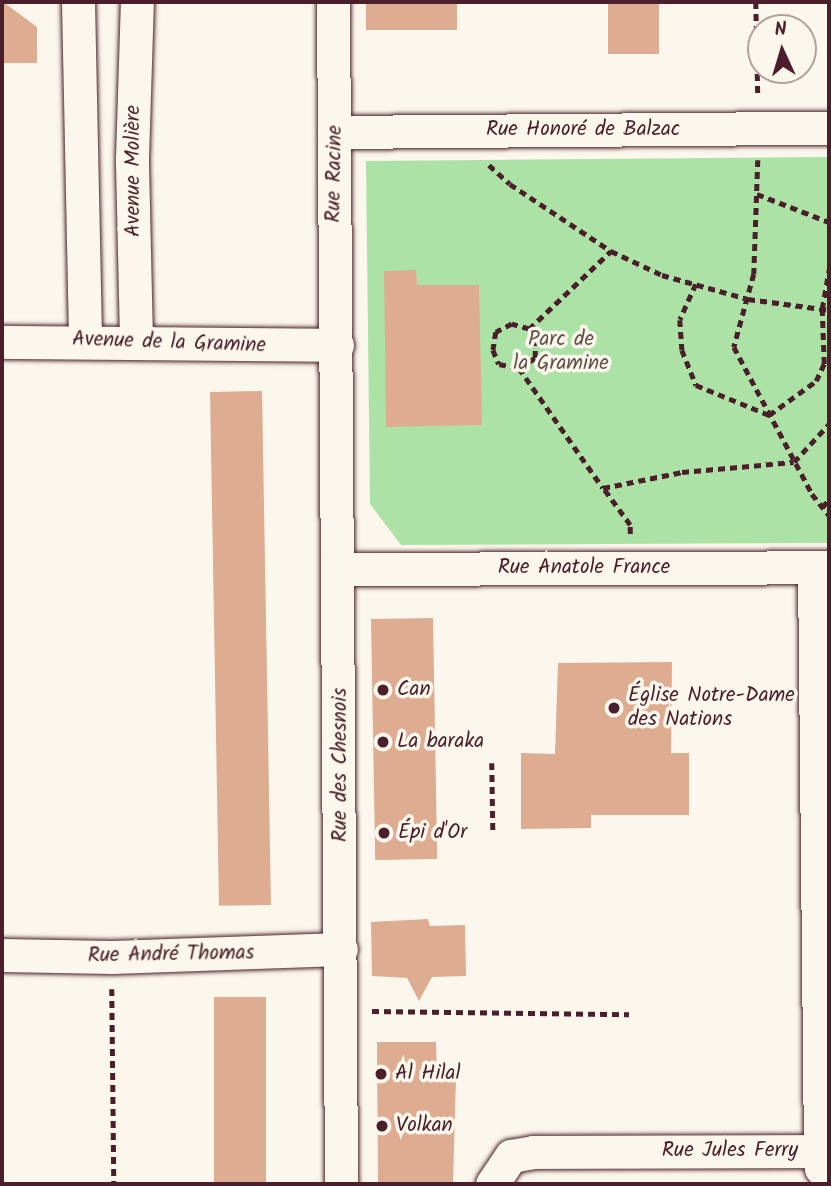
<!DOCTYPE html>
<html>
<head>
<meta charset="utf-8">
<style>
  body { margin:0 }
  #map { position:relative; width:831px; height:1186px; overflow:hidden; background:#fbf7ec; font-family:Kalam,sans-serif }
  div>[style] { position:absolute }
  .green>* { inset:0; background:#ace2a5 }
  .building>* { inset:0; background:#deac90; transform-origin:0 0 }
  .path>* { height:4.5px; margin-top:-2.25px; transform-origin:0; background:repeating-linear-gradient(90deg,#4a1f2b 0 7px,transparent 0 12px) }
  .roads { filter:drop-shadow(0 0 2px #4a1f2b) drop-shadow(0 0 2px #4a1f2b) }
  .street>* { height:33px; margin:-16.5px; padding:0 16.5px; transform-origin:16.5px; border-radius:16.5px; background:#fbf7ec }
  .dots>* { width:19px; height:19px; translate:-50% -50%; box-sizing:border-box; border:4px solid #fbf7ec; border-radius:50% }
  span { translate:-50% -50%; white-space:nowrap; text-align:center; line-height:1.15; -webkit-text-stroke:7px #fbf7ec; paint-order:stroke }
  .street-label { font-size:21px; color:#4a1f2b }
  .park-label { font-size:21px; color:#62504a }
  .poi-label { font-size:21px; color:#4a1f2b }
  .left { translate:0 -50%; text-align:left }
  .frame { position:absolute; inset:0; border:4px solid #4a1f2b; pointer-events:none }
  .north { position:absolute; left:747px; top:14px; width:70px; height:70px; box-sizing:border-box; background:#fbf7ec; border:2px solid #b4a19f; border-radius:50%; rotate:356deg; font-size:19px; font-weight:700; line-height:28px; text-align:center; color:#4a1f2b }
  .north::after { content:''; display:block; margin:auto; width:24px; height:32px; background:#4a1f2b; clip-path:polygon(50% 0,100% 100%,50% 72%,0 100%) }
</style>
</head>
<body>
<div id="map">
  <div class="green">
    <i style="clip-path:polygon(829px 157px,829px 543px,401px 545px,370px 504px,366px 161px)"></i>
  </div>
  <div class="building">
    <i style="clip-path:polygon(3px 2px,37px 27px,37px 63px,2px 63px)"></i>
    <i style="left:366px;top:2px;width:91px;height:28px"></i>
    <i style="left:608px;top:2px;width:51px;height:52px"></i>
    <i style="clip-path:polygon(416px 270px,417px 285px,479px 285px,482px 425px,386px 427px,384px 271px)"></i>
    <i style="left:262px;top:391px;width:514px;height:52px;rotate:89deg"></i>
    <i style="left:433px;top:618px;width:241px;height:62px;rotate:89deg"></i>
    <i style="clip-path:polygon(672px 662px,671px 753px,689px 753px,689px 815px,591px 815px,591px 828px,521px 829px,521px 753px,555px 754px,558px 663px)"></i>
    <i style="clip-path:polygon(428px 919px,430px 926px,465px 925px,466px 976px,432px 977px,419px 1001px,407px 978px,372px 976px,371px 922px)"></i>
    <i style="left:214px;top:997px;width:52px;height:187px"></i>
    <i style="clip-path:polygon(377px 1042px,436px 1042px,437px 1078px,456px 1078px,453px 1184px,378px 1184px)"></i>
  </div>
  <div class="path">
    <i style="left:756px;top:2px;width:93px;rotate:88.8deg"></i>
    <i style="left:758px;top:160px;width:114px;rotate:92deg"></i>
    <i style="left:754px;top:274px;width:76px;rotate:105.3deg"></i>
    <i style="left:734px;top:347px;width:166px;rotate:62deg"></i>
    <i style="left:812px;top:494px;width:27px;rotate:51deg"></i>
    <i style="left:489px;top:165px;width:28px;rotate:42deg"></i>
    <i style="left:510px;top:184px;width:121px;rotate:33.6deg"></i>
    <i style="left:757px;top:194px;width:77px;rotate:21.3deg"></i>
    <i style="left:696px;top:284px;width:39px;rotate:114deg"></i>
    <i style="left:680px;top:320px;width:30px;rotate:86deg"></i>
    <i style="left:682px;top:350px;width:38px;rotate:68deg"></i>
    <i style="left:696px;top:385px;width:79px;rotate:22.3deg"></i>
    <i style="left:769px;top:415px;width:58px;rotate:-35.9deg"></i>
    <i style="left:816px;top:381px;width:19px;rotate:-65deg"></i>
    <i style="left:824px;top:364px;width:55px;rotate:-92.1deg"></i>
    <i style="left:822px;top:309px;width:40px;rotate:-80deg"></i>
    <i style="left:529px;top:329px;width:113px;rotate:-43.6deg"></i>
    <i style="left:611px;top:251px;width:56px;rotate:25.2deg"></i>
    <i style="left:662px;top:275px;width:89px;rotate:15.6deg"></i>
    <i style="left:748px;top:299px;width:82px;rotate:7.7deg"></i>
    <i style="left:519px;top:368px;width:19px;rotate:-32deg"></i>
    <i style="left:535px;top:358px;width:15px;rotate:-90deg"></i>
    <i style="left:535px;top:343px;width:15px;rotate:-113deg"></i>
    <i style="left:529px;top:329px;width:18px;rotate:-164deg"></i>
    <i style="left:512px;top:324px;width:18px;rotate:153deg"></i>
    <i style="left:496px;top:332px;width:18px;rotate:99deg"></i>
    <i style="left:493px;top:350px;width:15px;rotate:67deg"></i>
    <i style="left:499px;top:364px;width:20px;rotate:11deg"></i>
    <i style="left:519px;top:368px;width:146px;rotate:55deg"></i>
    <i style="left:822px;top:507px;width:10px;rotate:-45deg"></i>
    <i style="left:630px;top:534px;width:9px;rotate:-90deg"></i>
    <i style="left:630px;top:525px;width:46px;rotate:-126.1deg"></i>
    <i style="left:603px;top:488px;width:81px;rotate:-11.4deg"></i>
    <i style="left:682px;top:472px;width:112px;rotate:-5.1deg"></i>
    <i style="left:794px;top:462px;width:52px;rotate:-47.4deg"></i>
    <i style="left:492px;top:763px;width:67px;rotate:89.1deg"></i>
    <i style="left:112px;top:989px;width:195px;rotate:89.4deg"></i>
    <i style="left:372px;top:1011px;width:257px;rotate:0.7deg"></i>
  </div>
  <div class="roads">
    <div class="street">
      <i style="left:78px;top:2px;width:337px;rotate:88.8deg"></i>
      <i style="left:333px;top:2px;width:1182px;rotate:89.61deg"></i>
      <i style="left:336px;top:132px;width:493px;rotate:-0.5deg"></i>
      <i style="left:136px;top:340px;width:182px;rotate:-91.3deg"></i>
      <i style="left:132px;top:158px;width:156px;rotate:-88.2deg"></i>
      <i style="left:2px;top:342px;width:335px;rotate:0.5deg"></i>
      <i style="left:339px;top:569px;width:490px;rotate:-0.2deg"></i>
      <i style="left:2px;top:955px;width:110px;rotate:1deg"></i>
      <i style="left:112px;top:957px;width:229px;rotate:-2deg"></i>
      <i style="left:820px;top:1151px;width:17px;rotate:87deg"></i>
      <i style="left:821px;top:1168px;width:13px;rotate:51deg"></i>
      <i style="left:492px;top:1184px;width:34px;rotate:-56deg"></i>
      <i style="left:511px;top:1156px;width:22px;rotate:-10deg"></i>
      <i style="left:533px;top:1152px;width:287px;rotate:-0.2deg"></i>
      <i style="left:820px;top:1151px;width:584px;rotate:-90.59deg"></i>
    </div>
  </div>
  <div class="dots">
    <i style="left:383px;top:690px;background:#4a1f2b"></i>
    <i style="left:614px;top:708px;background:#4a1f2b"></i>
    <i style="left:383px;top:742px;background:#4a1f2b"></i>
    <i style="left:384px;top:833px;background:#4a1f2b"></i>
    <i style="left:381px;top:1074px;background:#4a1f2b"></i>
    <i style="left:382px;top:1126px;background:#4a1f2b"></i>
  </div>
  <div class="street-label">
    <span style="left:583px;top:130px">Rue Honoré de Balzac</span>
    <span style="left:134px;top:171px;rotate:-90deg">Avenue Molière</span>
    <span style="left:335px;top:174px;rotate:-89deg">Rue Racine</span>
    <span style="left:169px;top:343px;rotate:2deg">Avenue de la Gramine</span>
    <span style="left:584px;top:568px">Rue Anatole France</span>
    <span style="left:341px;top:765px;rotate:-90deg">Rue des Chesnois</span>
    <span style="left:171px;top:955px;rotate:-1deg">Rue André Thomas</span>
    <span style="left:730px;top:1151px">Rue Jules Ferry</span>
  </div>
  <div class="park-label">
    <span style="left:561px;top:352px">Parc de<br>la Gramine</span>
  </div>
  <div class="poi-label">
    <span class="left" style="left:397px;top:690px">Can</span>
    <span class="left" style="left:628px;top:708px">Église Notre-Dame<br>des Nations</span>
    <span class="left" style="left:397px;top:742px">La baraka</span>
    <span class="left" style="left:398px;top:833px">Épi d'Or</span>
    <span class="left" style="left:395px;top:1074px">Al Hilal</span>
    <span class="left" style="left:396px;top:1126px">Volkan</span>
  </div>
  <div class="frame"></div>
  <div class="north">N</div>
</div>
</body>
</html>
